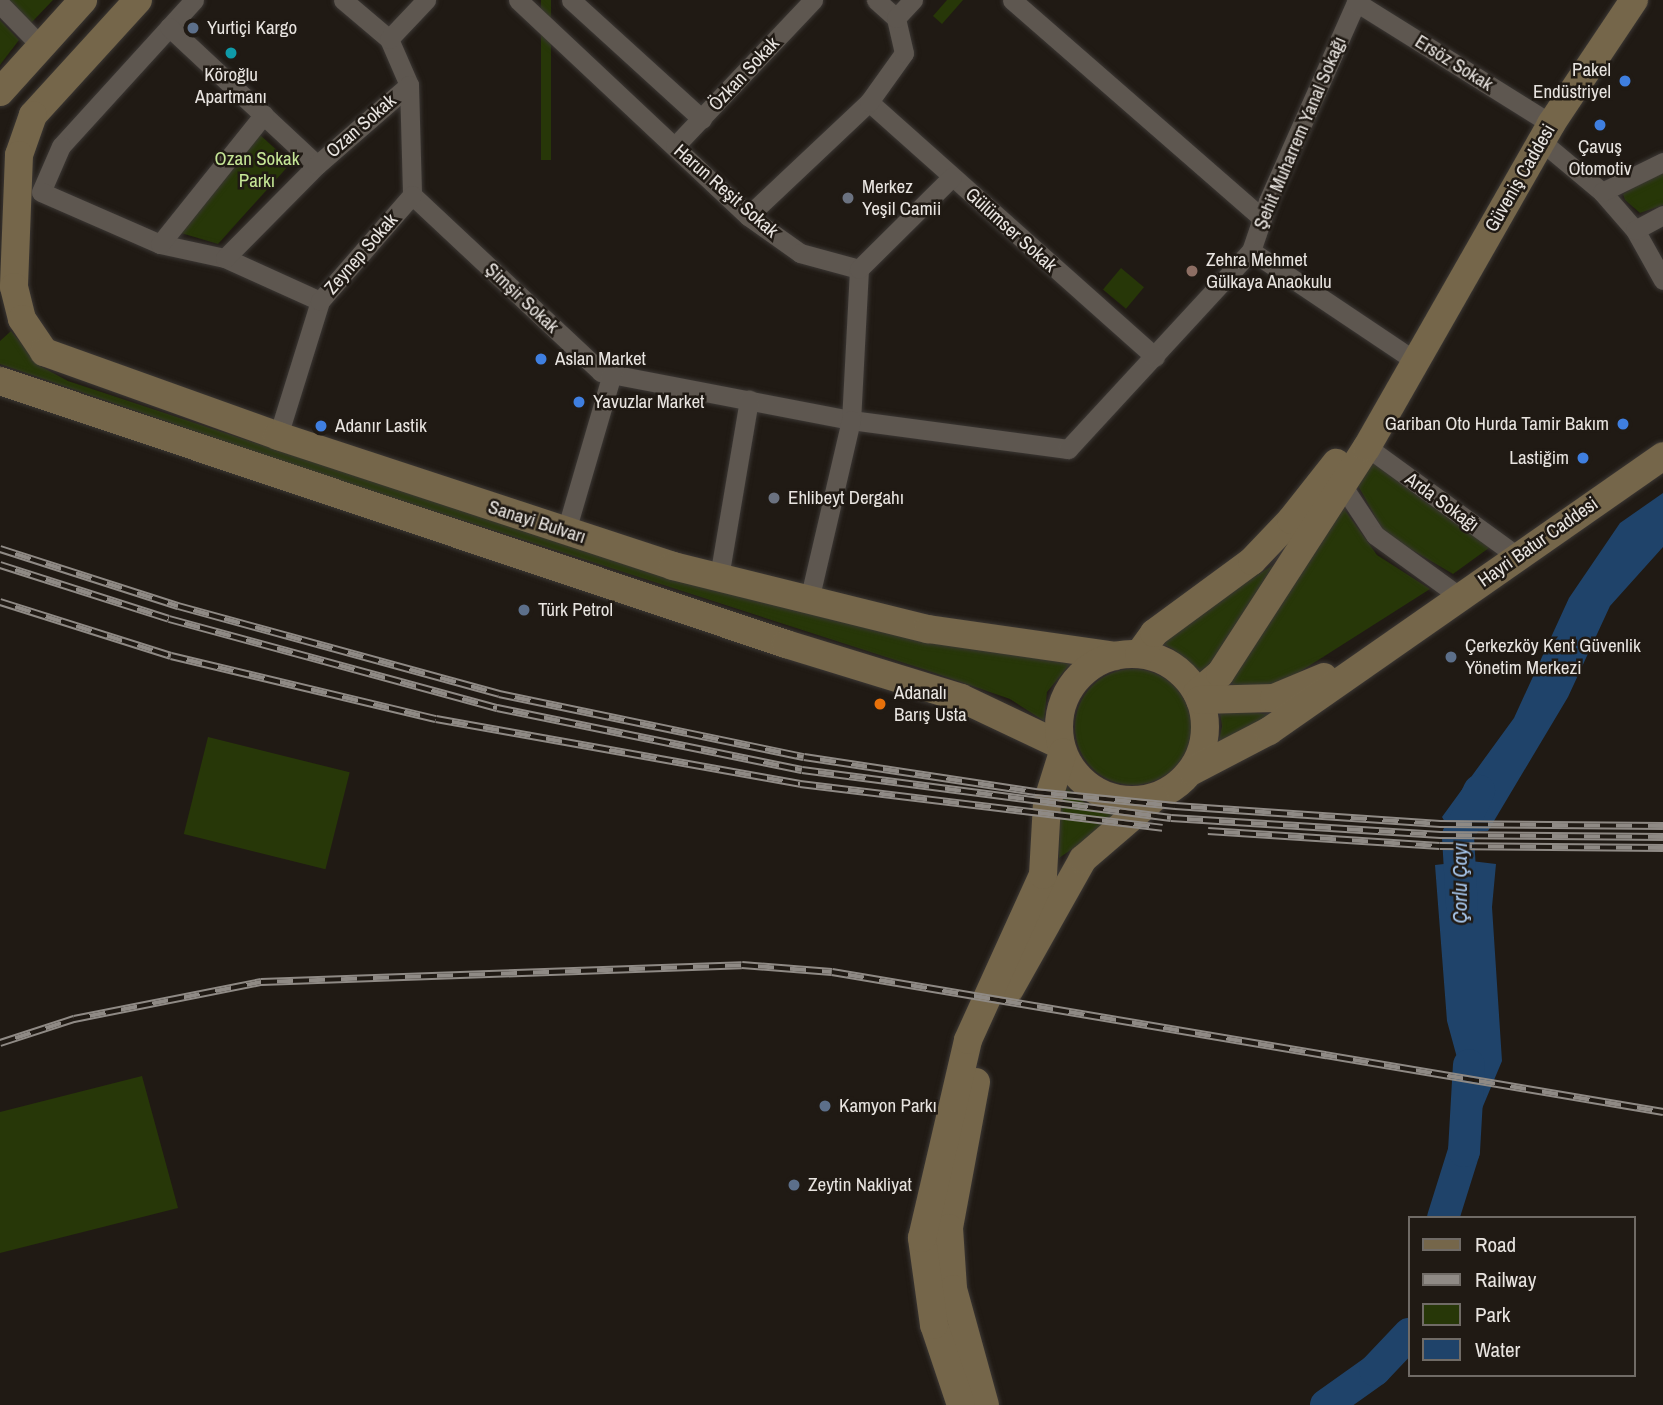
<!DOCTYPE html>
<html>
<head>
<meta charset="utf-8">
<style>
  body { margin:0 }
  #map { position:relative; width:1663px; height:1405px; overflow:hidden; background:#201a14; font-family:"Archivo Narrow",sans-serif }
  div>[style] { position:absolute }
  .green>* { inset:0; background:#273708; transform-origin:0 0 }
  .round { border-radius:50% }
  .water>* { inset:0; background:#1f436a }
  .river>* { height:32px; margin:-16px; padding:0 16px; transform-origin:16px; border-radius:16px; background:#1f436a }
  .roads { filter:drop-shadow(0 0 2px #3b3734) drop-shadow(0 0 2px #3b3734) }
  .street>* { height:19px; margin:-9.5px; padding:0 9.5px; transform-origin:9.5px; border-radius:9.5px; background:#5e5750 }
  .secondary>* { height:28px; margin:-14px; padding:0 14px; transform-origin:14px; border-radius:14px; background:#75664a }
  .secondary>.ring { margin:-14px; padding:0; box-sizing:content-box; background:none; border:28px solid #75664a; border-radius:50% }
  .rail>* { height:8px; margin-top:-4px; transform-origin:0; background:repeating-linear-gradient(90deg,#201a14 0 16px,#8f8a85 0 32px); box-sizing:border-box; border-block:2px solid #8f8a85 }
  .dots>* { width:19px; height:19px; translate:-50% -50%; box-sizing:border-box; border:4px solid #201a14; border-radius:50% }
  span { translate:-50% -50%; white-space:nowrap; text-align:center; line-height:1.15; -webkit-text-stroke:5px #201a14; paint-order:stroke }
  .poi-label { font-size:19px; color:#e8e4e0 }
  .left { translate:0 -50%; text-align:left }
  .right { translate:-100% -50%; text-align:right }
  .street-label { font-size:19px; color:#e8e4e0 }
  .park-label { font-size:19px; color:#c5e696 }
  .water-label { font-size:21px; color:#abccf3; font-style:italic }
  .legend { position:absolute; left:1408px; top:1216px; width:228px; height:161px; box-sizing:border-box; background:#201a14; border:2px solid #706b66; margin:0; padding:9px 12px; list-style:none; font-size:21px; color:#e8e4e0 }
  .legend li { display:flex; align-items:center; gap:14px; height:35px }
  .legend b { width:35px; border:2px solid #706b66 }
</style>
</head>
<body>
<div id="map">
  <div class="green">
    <i style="clip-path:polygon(4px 0,53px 0,32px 22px,24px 20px)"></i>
    <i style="left:541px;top:0;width:10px;height:160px"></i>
    <i style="clip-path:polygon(947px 0,963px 0,942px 24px,933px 16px)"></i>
    <i style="clip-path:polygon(0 20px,19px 40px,0 65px)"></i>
    <i style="clip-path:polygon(259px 134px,291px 163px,218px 244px,181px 233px)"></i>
    <i style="clip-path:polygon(1663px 171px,1663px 205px,1640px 213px,1625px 200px,1623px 194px)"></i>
    <i style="left:1121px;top:268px;width:30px;height:28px;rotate:40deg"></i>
    <i style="clip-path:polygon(11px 331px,40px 366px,68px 381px,328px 467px,949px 643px,1070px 664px,1047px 692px,1044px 721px,1010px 699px,926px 670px,320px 474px,0 364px,0 341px)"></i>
    <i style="clip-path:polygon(1372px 461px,1493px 545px,1453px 574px,1385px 534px,1356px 482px)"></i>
    <i style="clip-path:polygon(1342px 506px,1377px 555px,1430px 589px,1279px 685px,1234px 687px,1230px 679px)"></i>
    <i style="clip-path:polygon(1273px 565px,1205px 677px,1173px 649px,1154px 640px)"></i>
    <i class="round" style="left:1075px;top:669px;width:116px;height:116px"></i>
    <i style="clip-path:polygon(1219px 707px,1271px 715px,1217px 750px,1222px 726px)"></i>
    <i style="left:208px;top:737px;width:146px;height:100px;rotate:14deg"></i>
    <i style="clip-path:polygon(1061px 783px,1090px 807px,1119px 817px,1059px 858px)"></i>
    <i style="clip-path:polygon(142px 1076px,178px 1208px,0 1253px,0 1112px)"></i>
  </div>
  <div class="water">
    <i style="clip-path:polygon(1663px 493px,1663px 547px,1610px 606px,1568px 697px,1488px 831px,1465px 832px,1445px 822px,1442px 817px,1514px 718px,1569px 598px,1620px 523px)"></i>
    <i style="clip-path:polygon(1471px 861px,1496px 864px,1492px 907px,1502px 1061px,1481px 1111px,1475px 1113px,1465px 1108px,1468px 1098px,1447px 1021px,1435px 865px)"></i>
  </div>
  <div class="river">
    <i style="left:1462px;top:906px;width:70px;rotate:-93.3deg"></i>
    <i style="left:1458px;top:836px;width:50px;rotate:-65deg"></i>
    <i style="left:1443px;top:1218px;width:70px;rotate:-72.6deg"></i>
    <i style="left:1464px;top:1151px;width:86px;rotate:-86.7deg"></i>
    <i style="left:1326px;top:1405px;width:60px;rotate:-35.5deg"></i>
    <i style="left:1375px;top:1370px;width:50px;rotate:-46.6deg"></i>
  </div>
  <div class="roads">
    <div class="street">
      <i style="left:194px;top:0;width:197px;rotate:132.3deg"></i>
      <i style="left:61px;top:146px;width:50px;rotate:113.5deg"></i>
      <i style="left:41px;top:192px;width:130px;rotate:23.6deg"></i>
      <i style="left:160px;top:244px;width:66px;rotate:12.2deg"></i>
      <i style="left:225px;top:258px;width:104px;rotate:24.4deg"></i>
      <i style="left:343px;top:0;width:60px;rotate:40.3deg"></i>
      <i style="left:389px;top:39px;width:50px;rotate:66.5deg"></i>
      <i style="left:409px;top:85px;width:110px;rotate:88.4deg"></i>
      <i style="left:412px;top:195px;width:259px;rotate:43.1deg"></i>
      <i style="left:601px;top:372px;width:255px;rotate:10.9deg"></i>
      <i style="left:851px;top:420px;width:219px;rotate:7.6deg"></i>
      <i style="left:1068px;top:449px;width:270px;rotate:-47.3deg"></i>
      <i style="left:1251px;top:251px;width:53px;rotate:-71.2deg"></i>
      <i style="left:1268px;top:201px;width:220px;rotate:-66.1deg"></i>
      <i style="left:518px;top:0;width:316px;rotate:43.2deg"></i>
      <i style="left:748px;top:216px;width:64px;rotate:35.4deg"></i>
      <i style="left:800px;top:253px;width:61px;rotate:15.2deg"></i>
      <i style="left:859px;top:269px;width:151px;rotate:93deg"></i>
      <i style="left:851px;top:420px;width:185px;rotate:103.1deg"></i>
      <i style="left:571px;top:0;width:177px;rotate:42.3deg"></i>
      <i style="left:876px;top:0;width:27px;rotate:42deg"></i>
      <i style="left:1012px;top:0;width:332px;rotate:41.1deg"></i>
      <i style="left:1356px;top:2px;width:230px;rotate:32deg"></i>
      <i style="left:0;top:4px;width:59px;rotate:45.7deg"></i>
      <i style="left:169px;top:27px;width:202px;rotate:43deg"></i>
      <i style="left:389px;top:39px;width:54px;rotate:-46.5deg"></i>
      <i style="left:869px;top:102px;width:383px;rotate:41.7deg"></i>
      <i style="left:1541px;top:141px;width:80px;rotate:39.9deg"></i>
      <i style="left:1602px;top:192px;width:50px;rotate:49deg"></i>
      <i style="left:1635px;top:230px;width:57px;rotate:60.8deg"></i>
      <i style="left:675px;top:146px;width:201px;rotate:-46.6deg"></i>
      <i style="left:1602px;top:192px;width:68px;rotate:-26.2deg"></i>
      <i style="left:748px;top:216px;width:166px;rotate:-43.3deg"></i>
      <i style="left:869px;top:102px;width:60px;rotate:-54.5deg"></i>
      <i style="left:904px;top:53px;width:36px;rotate:-103deg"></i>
      <i style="left:896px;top:18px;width:25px;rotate:-47deg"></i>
      <i style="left:1635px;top:230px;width:32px;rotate:-28deg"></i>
      <i style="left:160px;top:244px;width:166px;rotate:-51.3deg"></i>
      <i style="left:1251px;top:251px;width:196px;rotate:33.8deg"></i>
      <i style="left:225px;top:258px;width:131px;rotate:-45.3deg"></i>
      <i style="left:317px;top:165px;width:122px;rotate:-41deg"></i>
      <i style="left:859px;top:269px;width:131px;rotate:-44.7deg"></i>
      <i style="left:278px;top:436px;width:141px;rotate:-72.7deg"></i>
      <i style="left:320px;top:301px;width:140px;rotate:-49deg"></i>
      <i style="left:1367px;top:447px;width:185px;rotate:36deg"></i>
      <i style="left:1342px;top:485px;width:60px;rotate:56.6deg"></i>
      <i style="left:1375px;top:535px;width:104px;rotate:36deg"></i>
      <i style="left:566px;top:531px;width:164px;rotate:-73.7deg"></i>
      <i style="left:719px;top:577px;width:180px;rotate:-80.4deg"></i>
    </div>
    <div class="secondary">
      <i style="left:138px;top:0;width:156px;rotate:132.4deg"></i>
      <i style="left:33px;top:115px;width:42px;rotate:109.3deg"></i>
      <i style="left:19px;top:155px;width:132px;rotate:92.2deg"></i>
      <i style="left:14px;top:287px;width:33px;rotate:76deg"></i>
      <i style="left:22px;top:319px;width:40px;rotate:56deg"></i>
      <i style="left:44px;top:352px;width:249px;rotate:19.7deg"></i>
      <i style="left:278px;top:436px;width:416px;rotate:18.2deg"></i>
      <i style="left:673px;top:566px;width:263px;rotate:13.9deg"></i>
      <i style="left:928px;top:629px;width:189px;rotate:8.2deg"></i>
      <i style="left:0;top:92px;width:124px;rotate:-47.9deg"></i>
      <i style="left:0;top:381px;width:829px;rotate:18.5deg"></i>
      <i style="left:786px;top:644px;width:183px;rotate:17.1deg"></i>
      <i style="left:961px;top:698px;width:110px;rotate:25.4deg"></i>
      <i class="ring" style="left:1059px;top:654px;width:118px;height:118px"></i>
      <i style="left:1139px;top:654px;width:26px;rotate:-54deg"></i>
      <i style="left:1154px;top:633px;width:122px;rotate:-36.3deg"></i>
      <i style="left:1252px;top:561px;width:57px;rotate:-46.4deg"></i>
      <i style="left:1291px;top:520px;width:73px;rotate:-51.7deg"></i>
      <i style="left:1197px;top:693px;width:30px;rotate:-40deg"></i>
      <i style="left:1220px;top:674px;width:270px;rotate:-57.1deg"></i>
      <i style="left:1367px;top:447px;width:372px;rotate:-60.3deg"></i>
      <i style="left:1551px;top:124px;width:149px;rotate:-56.2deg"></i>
      <i style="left:1200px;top:700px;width:74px;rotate:-1.5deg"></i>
      <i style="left:1274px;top:698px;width:54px;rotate:-22.8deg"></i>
      <i style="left:1192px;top:771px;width:87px;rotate:-27.5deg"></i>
      <i style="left:1269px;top:731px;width:480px;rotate:-34.9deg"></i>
      <i style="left:1010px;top:989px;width:149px;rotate:-60.7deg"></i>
      <i style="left:1083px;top:859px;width:94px;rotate:-40.7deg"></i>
      <i style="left:976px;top:1082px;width:148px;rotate:100.5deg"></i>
      <i style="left:949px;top:1228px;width:61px;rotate:86.2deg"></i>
      <i style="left:953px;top:1289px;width:120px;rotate:74.6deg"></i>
      <i style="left:961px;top:1405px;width:84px;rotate:-108.6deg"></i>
      <i style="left:934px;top:1325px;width:88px;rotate:-97.9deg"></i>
      <i style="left:922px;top:1238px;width:203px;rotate:-76.9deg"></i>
      <i style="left:968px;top:1040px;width:181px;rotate:-65.6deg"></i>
      <i style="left:1043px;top:875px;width:72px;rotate:-86.8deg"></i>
      <i style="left:1047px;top:803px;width:53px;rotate:-72.6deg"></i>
    </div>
  </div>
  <div class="rail">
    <i style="left:0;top:549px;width:187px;rotate:17.8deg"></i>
    <i style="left:178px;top:606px;width:333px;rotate:15.3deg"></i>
    <i style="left:499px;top:694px;width:311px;rotate:11.7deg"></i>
    <i style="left:804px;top:757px;width:234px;rotate:8.6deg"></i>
    <i style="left:1035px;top:792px;width:141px;rotate:5.7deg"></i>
    <i style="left:1175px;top:806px;width:266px;rotate:3.9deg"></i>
    <i style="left:1440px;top:824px;width:223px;rotate:0.5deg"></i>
    <i style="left:0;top:565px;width:177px;rotate:17.7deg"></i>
    <i style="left:169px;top:619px;width:340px;rotate:15.2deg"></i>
    <i style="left:497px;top:708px;width:311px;rotate:11.5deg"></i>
    <i style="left:802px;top:770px;width:372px;rotate:7.4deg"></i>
    <i style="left:1171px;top:818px;width:270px;rotate:3.6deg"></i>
    <i style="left:1440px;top:835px;width:223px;rotate:0.5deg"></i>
    <i style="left:0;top:602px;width:179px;rotate:17.5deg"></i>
    <i style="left:171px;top:656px;width:272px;rotate:13.4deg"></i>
    <i style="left:436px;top:719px;width:370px;rotate:10.1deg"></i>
    <i style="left:800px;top:784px;width:365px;rotate:6.9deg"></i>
    <i style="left:1208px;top:831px;width:232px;rotate:3.7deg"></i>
    <i style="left:1440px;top:846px;width:223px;rotate:0.5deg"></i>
    <i style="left:0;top:1043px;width:78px;rotate:-18deg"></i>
    <i style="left:74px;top:1019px;width:191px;rotate:-11.2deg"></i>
    <i style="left:261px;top:982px;width:481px;rotate:-2deg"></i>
    <i style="left:742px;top:965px;width:90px;rotate:4.4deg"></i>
    <i style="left:832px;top:972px;width:843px;rotate:9.56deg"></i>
  </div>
  <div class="dots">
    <i style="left:193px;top:28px;background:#5c6f8a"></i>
    <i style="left:231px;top:53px;background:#0f9aa8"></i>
    <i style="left:1625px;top:81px;background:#3f7fe0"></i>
    <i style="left:1600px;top:125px;background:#3f7fe0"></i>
    <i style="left:848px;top:198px;background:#6b7280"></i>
    <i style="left:1192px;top:271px;background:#8d6e63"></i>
    <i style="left:541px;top:359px;background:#3f7fe0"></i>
    <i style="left:579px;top:402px;background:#3f7fe0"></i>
    <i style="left:1623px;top:424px;background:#3f7fe0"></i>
    <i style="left:321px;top:426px;background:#3f7fe0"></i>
    <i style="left:1583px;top:458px;background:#3f7fe0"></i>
    <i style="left:774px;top:498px;background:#6b7280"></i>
    <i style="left:524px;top:610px;background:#5c6f8a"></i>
    <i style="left:1451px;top:657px;background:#5c6f8a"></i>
    <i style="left:880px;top:704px;background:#e8710a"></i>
    <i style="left:825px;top:1106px;background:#5c6f8a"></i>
    <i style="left:794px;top:1185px;background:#5c6f8a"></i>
  </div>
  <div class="poi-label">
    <span class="left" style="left:207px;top:28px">Yurtiçi Kargo</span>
    <span class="right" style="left:1611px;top:81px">Pakel<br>Endüstriyel</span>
    <span style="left:231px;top:86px">Köroğlu<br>Apartmanı</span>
    <span style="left:1600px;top:158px">Çavuş<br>Otomotiv</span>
    <span class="left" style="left:862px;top:198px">Merkez<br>Yeşil Camii</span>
    <span class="left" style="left:1206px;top:271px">Zehra Mehmet<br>Gülkaya Anaokulu</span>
    <span class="left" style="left:555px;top:359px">Aslan Market</span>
    <span class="left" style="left:593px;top:402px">Yavuzlar Market</span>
    <span class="right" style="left:1609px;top:424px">Gariban Oto Hurda Tamir Bakım</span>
    <span class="left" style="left:335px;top:426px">Adanır Lastik</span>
    <span class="right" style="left:1569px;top:458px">Lastiğim</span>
    <span class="left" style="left:788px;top:498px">Ehlibeyt Dergahı</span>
    <span class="left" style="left:538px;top:610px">Türk Petrol</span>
    <span class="left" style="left:1465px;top:657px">Çerkezköy Kent Güvenlik<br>Yönetim Merkezi</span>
    <span class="left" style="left:894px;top:704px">Adanalı<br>Barış Usta</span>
    <span class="left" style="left:839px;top:1106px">Kamyon Parkı</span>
    <span class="left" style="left:808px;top:1185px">Zeytin Nakliyat</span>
  </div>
  <div class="street-label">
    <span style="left:1454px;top:63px;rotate:32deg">Ersöz Sokak</span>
    <span style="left:744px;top:74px;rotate:-47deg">Özkan Sokak</span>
    <span style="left:361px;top:126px;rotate:-41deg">Ozan Sokak</span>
    <span style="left:1300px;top:133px;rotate:-67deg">Şehit Muharrem Yanal Sokağı</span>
    <span style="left:1520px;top:178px;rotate:-60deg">Güveniş Caddesi</span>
    <span style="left:726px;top:191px;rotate:41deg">Harun Reşit Sokak</span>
    <span style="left:1011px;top:230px;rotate:42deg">Gülümser Sokak</span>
    <span style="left:361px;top:254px;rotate:-49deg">Zeynep Sokak</span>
    <span style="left:522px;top:298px;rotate:43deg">Şimşir Sokak</span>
    <span style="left:1442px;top:502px;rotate:36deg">Arda Sokağı</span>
    <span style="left:537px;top:522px;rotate:18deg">Sanayi Bulvarı</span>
    <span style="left:1538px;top:542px;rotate:-35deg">Hayri Batur Caddesi</span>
  </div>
  <div class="park-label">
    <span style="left:257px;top:170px">Ozan Sokak<br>Parkı</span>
  </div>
  <div class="water-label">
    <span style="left:1460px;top:883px;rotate:-90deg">Çorlu Çayı</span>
  </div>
  <ul class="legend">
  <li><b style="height:9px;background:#75664a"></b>Road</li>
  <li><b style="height:9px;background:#8f8a85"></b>Railway</li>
  <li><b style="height:19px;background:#273708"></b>Park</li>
  <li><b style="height:19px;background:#1f436a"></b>Water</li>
  </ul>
</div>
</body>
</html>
